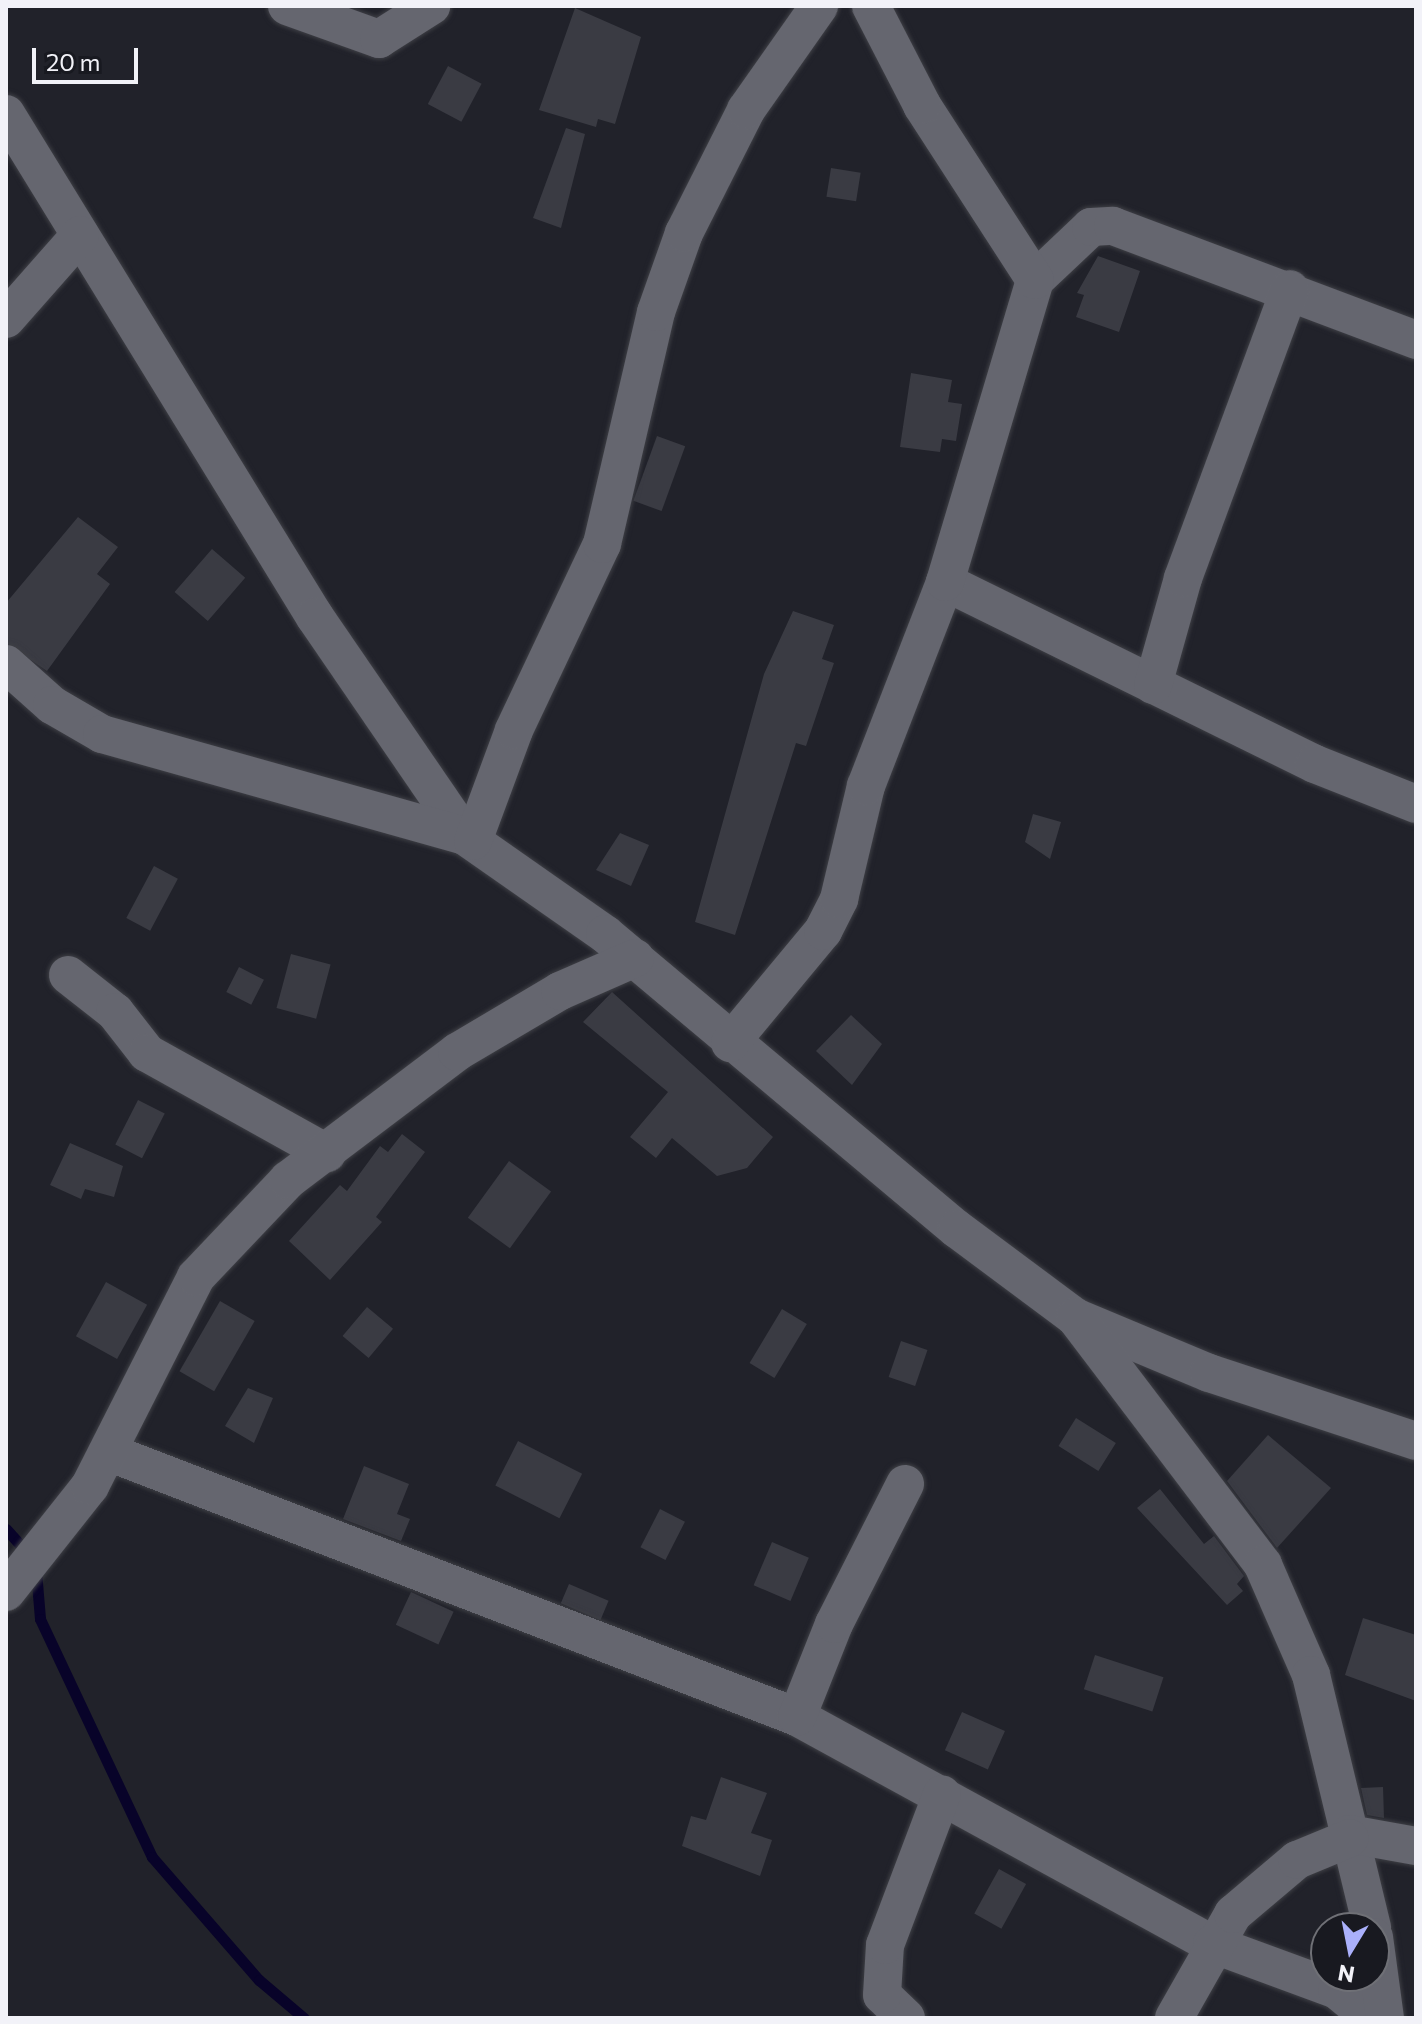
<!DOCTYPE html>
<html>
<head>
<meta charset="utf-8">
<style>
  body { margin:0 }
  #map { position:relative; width:1422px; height:2024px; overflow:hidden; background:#21222a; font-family:Commissioner,sans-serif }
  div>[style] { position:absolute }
  .stream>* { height:11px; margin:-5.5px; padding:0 5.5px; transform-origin:5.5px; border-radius:5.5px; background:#080329 }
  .building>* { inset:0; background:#3a3b43; transform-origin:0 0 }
  .roads { filter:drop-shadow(0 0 2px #3e3f45) drop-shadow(0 0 2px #3e3f45) }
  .minor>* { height:38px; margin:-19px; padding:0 19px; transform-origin:19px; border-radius:19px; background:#65666f }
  span { translate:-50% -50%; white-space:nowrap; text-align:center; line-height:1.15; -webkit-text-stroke:6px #181920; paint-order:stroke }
  .frame { position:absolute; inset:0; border:8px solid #f2f2f8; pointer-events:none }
  .north { position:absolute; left:1310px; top:1912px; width:80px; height:80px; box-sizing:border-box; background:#181920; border:2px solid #6f7076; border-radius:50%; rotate:190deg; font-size:22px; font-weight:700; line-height:32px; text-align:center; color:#f2f2f8 }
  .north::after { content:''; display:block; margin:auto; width:28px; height:36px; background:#aab0fb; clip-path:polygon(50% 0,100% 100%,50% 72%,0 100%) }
  .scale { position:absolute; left:32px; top:48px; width:106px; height:36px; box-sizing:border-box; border:4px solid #f2f2f8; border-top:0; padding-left:10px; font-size:24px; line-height:28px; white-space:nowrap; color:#f2f2f8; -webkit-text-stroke:6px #181920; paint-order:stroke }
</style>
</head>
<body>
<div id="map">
  <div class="stream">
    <i style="left:6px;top:1529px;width:36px;rotate:48deg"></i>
    <i style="left:36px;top:1571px;width:48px;rotate:85.2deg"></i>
    <i style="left:40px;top:1619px;width:263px;rotate:64.8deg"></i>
    <i style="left:152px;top:1857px;width:163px;rotate:49deg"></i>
    <i style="left:259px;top:1980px;width:59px;rotate:40.2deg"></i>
  </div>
  <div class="building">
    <i style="clip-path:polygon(575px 8px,641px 37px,615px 124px,598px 119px,596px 127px,539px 110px)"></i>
    <i style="left:448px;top:66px;width:38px;height:43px;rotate:28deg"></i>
    <i style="clip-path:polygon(566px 128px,585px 134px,561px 228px,533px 218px)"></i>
    <i style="left:831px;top:168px;width:30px;height:29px;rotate:9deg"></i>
    <i style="clip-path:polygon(1098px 256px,1140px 271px,1119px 332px,1076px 317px,1084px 295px,1077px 293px)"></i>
    <i style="clip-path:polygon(911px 373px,952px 380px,948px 402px,962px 404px,956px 441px,942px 439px,940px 452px,900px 447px)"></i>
    <i style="left:657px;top:436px;width:30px;height:69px;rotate:20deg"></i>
    <i style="clip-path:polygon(78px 517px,118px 547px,97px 574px,110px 584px,47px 671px,6px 643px,6px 603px)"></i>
    <i style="left:212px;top:549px;width:44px;height:57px;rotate:41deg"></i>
    <i style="clip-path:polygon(793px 611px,834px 625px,822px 659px,834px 663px,806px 746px,796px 743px,735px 935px,695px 922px,764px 674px)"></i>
    <i style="clip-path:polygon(1033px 814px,1061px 822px,1050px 859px,1025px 842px)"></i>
    <i style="clip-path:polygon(620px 833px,649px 845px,631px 886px,596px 870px)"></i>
    <i style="left:154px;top:866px;width:27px;height:59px;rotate:28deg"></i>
    <i style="left:291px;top:954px;width:41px;height:56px;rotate:15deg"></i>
    <i style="left:239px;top:967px;width:28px;height:28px;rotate:27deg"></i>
    <i style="clip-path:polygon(612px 992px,773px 1137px,747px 1168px,717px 1176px,672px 1138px,656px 1158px,630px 1137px,668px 1092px,583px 1022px)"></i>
    <i style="clip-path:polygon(851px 1015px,882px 1044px,852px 1085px,816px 1051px)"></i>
    <i style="left:138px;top:1100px;width:30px;height:50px;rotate:27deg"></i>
    <i style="clip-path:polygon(402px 1134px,425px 1152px,376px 1217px,382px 1222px,330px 1280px,289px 1241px,340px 1185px,347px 1191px,380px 1146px,388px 1152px)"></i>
    <i style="clip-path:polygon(70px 1143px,123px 1166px,114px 1197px,85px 1189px,81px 1199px,50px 1185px)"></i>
    <i style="left:509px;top:1161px;width:52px;height:70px;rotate:36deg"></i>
    <i style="left:106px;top:1282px;width:47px;height:62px;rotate:29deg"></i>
    <i style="left:220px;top:1301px;width:40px;height:81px;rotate:30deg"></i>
    <i style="left:367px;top:1307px;width:34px;height:38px;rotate:40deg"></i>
    <i style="left:782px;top:1309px;width:29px;height:63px;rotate:31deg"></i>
    <i style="left:901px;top:1341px;width:28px;height:38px;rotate:19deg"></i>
    <i style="clip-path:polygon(248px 1388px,273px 1398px,254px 1443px,225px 1426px)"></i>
    <i style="left:1076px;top:1418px;width:47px;height:33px;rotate:32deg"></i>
    <i style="clip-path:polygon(1268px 1435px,1331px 1488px,1277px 1548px,1227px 1481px)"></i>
    <i style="left:518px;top:1441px;width:72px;height:50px;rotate:27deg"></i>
    <i style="clip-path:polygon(364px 1466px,409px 1484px,397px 1514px,410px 1519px,401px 1541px,343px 1519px)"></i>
    <i style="clip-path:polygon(1160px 1489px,1204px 1544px,1214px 1536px,1244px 1576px,1237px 1584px,1243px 1591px,1227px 1605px,1137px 1508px)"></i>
    <i style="left:660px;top:1509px;width:28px;height:43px;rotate:27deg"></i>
    <i style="left:772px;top:1542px;width:40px;height:47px;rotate:23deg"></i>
    <i style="left:569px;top:1584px;width:43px;height:21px;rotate:23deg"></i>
    <i style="left:411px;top:1592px;width:47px;height:36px;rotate:25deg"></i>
    <i style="clip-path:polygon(1363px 1618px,1416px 1635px,1416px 1701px,1345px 1675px)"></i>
    <i style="left:1095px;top:1655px;width:72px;height:36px;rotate:18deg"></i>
    <i style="left:962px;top:1712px;width:47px;height:42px;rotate:24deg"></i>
    <i style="clip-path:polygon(721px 1777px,767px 1793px,751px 1833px,772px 1840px,760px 1876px,682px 1846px,691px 1816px,706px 1820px)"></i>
    <i style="clip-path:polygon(1383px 1787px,1384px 1818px,1367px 1815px,1361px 1788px)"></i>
    <i style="left:999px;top:1869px;width:31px;height:51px;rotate:29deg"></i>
  </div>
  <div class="roads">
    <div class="minor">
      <i style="left:287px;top:6px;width:98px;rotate:19.7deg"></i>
      <i style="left:379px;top:39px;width:62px;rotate:-32.4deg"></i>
      <i style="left:6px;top:114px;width:590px;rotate:58.44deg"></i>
      <i style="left:315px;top:617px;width:265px;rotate:55.6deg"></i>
      <i style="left:465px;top:836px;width:171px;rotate:35deg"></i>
      <i style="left:605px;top:934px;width:459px;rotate:40deg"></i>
      <i style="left:957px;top:1229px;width:147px;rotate:36.7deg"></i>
      <i style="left:1075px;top:1317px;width:145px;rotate:22.7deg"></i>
      <i style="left:1209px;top:1373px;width:218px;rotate:18.2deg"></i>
      <i style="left:1035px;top:280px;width:77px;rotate:-43.4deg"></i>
      <i style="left:1091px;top:227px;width:22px;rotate:-3deg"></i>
      <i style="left:1113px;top:226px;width:324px;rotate:20.6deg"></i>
      <i style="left:6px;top:319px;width:112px;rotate:-48.6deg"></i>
      <i style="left:945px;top:582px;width:412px;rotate:26.2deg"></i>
      <i style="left:1315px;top:764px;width:109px;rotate:21.6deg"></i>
      <i style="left:6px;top:664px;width:62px;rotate:41.7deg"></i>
      <i style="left:52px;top:705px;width:58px;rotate:30.1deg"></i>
      <i style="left:102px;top:734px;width:377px;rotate:15.7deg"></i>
      <i style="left:1153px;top:685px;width:111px;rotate:-74.3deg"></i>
      <i style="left:1183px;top:578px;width:308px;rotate:-69.7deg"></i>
      <i style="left:473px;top:841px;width:118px;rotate:-69.7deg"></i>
      <i style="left:514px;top:730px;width:206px;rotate:-64.7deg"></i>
      <i style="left:602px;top:544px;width:238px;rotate:-76.9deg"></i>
      <i style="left:656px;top:312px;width:84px;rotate:-70.5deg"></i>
      <i style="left:684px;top:233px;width:138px;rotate:-63.2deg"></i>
      <i style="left:746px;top:110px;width:127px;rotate:-54.9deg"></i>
      <i style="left:68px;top:975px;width:60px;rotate:38.2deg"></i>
      <i style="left:115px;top:1012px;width:52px;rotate:52deg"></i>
      <i style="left:147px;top:1053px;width:206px;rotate:29.1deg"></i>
      <i style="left:730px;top:1043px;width:146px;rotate:-50.3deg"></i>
      <i style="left:823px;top:931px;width:36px;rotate:-63deg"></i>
      <i style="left:839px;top:899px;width:116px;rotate:-76.6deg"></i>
      <i style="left:866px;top:786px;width:219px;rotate:-68.8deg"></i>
      <i style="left:945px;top:582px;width:315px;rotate:-73.4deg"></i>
      <i style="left:1035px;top:280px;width:208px;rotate:-122.9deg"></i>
      <i style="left:922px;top:105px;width:111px;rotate:-117.3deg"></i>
      <i style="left:1075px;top:1317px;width:311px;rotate:52.8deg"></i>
      <i style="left:1263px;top:1565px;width:120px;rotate:66.4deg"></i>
      <i style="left:1311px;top:1675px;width:260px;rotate:76.4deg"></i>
      <i style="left:108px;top:1452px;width:738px;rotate:21.04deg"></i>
      <i style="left:797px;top:1717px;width:473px;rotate:28.7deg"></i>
      <i style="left:1212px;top:1944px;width:133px;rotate:20.2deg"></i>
      <i style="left:1337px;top:1990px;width:44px;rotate:39.5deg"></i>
      <i style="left:6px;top:1592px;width:135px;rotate:-51.6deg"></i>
      <i style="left:90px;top:1486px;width:234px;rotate:-63.1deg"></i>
      <i style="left:196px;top:1277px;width:134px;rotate:-46.5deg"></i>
      <i style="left:288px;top:1180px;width:212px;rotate:-37.1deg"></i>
      <i style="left:457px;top:1052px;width:120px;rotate:-30.6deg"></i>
      <i style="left:560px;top:991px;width:82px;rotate:-23.7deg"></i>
      <i style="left:797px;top:1717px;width:100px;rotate:-68.3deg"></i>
      <i style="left:834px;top:1624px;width:157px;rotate:-63.1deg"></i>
      <i style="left:1349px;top:1834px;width:68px;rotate:10.2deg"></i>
      <i style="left:1374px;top:1937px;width:82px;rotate:82.3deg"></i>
      <i style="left:906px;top:2018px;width:33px;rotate:-136deg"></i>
      <i style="left:882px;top:1995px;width:50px;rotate:-86.6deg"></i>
      <i style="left:885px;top:1945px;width:161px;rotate:-69.3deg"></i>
      <i style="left:1174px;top:2018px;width:120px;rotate:-60.4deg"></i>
      <i style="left:1233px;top:1914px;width:84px;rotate:-40.2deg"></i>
      <i style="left:1297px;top:1860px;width:57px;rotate:-22.5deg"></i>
    </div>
  </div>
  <div class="frame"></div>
  <div class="north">N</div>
  <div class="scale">20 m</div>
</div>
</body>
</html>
